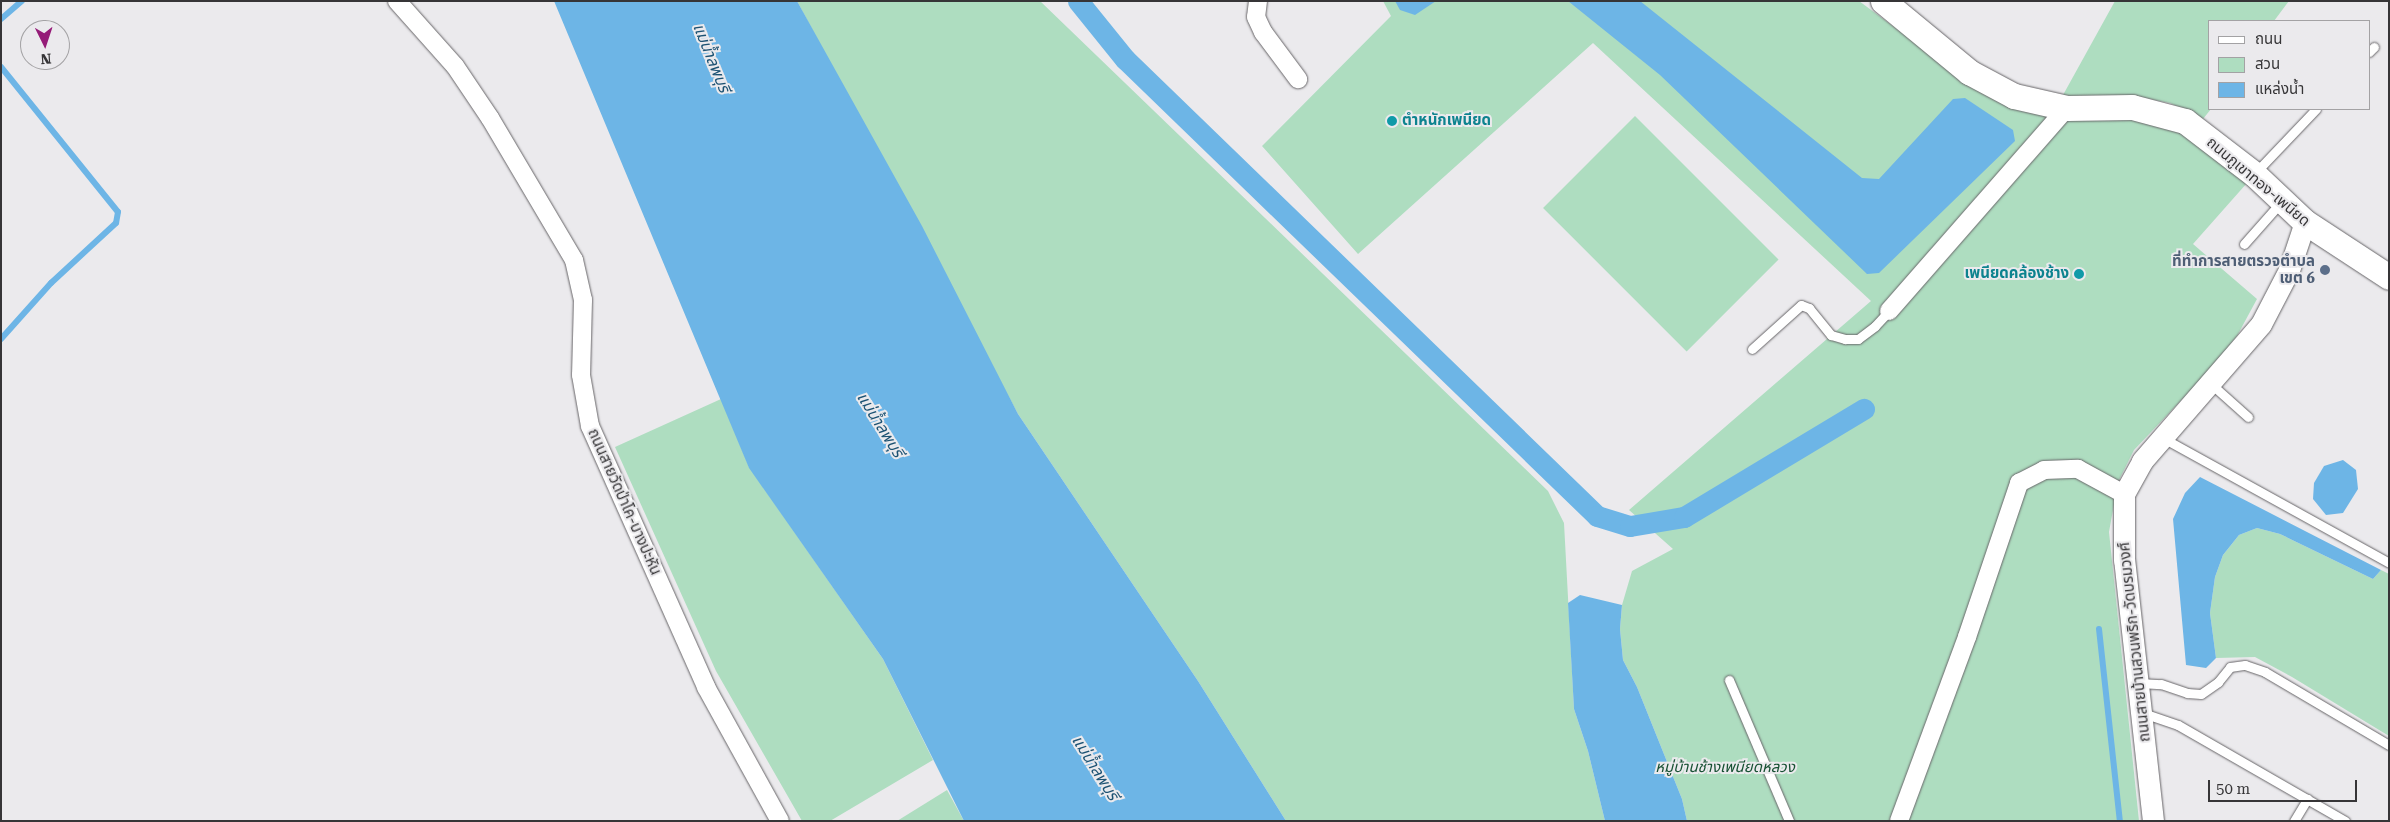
<!DOCTYPE html>
<html>
<head>
<meta charset="utf-8">
<style>
  body { margin:0 }
  #map { position:relative; width:2390px; height:822px; overflow:hidden; background:#ebeaed; font-family:"Roboto Serif","Noto Sans Thai",serif }
  div>[style] { position:absolute }
  .green>* { inset:0; background:#aeddc0; transform-origin:0 0 }
  .water>* { inset:0; background:#6db5e6 }
  .stream>* { height:6px; margin:-3px; padding:0 3px; transform-origin:3px; border-radius:3px; background:#6db5e6 }
  .canal>* { height:21px; margin:-10.5px; padding:0 10.5px; transform-origin:10.5px; border-radius:10.5px; background:#6db5e6 }
  .roads { filter:drop-shadow(0 0 1px #676568) drop-shadow(0 0 1px #676568) }
  .service>* { height:9px; margin:-4.5px; padding:0 4.5px; transform-origin:4.5px; border-radius:4.5px; background:#fff }
  .minor>* { height:18px; margin:-9px; padding:0 9px; transform-origin:9px; border-radius:9px; background:#fff }
  .tertiary>* { height:21px; margin:-10.5px; padding:0 10.5px; transform-origin:10.5px; border-radius:10.5px; background:#fff }
  .secondary>* { height:25px; margin:-12.5px; padding:0 12.5px; transform-origin:12.5px; border-radius:12.5px; background:#fff }
  .dots>* { width:14px; height:14px; translate:-50% -50%; box-sizing:border-box; border:2px solid #ebeaed; border-radius:50% }
  span { translate:-50% -50%; white-space:nowrap; text-align:center; line-height:1.15; -webkit-text-stroke:4px #ebeaed; paint-order:stroke }
  .culture-label { font-size:15px; color:#0d838f; font-weight:700 }
  .left { translate:0 -50%; text-align:left }
  .right { translate:-100% -50%; text-align:right }
  .street-label { font-size:15px; color:#363537 }
  .service-label { font-size:15px; color:#4e5e75; font-weight:700 }
  .park-label { font-size:15px; color:#175133; font-style:italic }
  .water-label { font-size:16px; color:#1c5273; font-style:italic }
  .frame { position:absolute; inset:0; border:2px solid #363537; pointer-events:none }
  .legend { position:absolute; left:2208px; top:20px; width:162px; height:90px; box-sizing:border-box; background:#ebeaed; border:1px solid #a3a2a4; margin:0; padding:6px 9px; list-style:none; font-size:15px; color:#363537 }
  .legend li { display:flex; align-items:center; gap:10px; height:25px }
  .legend b { width:25px; border:1px solid #a3a2a4 }
  .north { position:absolute; left:20px; top:20px; width:50px; height:50px; box-sizing:border-box; background:#ebeaed; border:1px solid #a3a2a4; border-radius:50%; rotate:176deg; font-size:14px; font-weight:700; line-height:20px; text-align:center; color:#363537 }
  .north::after { content:''; display:block; margin:auto; width:18px; height:22px; background:#951c78; clip-path:polygon(50% 0,100% 100%,50% 72%,0 100%) }
  .scale { position:absolute; left:2208px; top:780px; width:149px; height:22px; box-sizing:border-box; border:2px solid #363537; border-top:0; padding-left:6px; font-size:15px; line-height:18px; white-space:nowrap; color:#363537; -webkit-text-stroke:4px #ebeaed; paint-order:stroke }
</style>
</head>
<body>
<div id="map">
  <div class="green">
    <i style="clip-path:polygon(797px 1px,1040px 1px,1548px 491px,1564px 523px,1574px 709px,1588px 751px,1605px 821px,1286px 821px,1198px 681px,1018px 414px)"></i>
    <i style="clip-path:polygon(1383px 1px,1859px 1px,1963px 78px,2180px 128px,2247px 183px,2193px 244px,2257px 299px,2237px 336px,2207px 373px,2134px 450px,2118px 482px,2109px 532px,2139px 821px,1687px 821px,1682px 799px,1637px 687px,1623px 660px,1620px 629px,1622px 605px,1632px 571px,1673px 549px,1629px 510px,1871px 301px,1593px 43px,1358px 254px,1262px 146px,1391px 16px)"></i>
    <i style="clip-path:polygon(2115px 1px,2289px 1px,2274px 21px,2209px 21px,2209px 109px,2211px 109px,2203px 119px,2170px 103px,2144px 98px,2086px 98px,2063px 95px)"></i>
    <i style="left:1635px;top:116px;width:203px;height:130px;rotate:45deg"></i>
    <i style="clip-path:polygon(721px 399px,749px 467px,883px 659px,933px 760px,830px 821px,802px 821px,716px 671px,615px 447px)"></i>
    <i style="clip-path:polygon(2257px 528px,2280px 534px,2373px 579px,2381px 570px,2389px 574px,2389px 736px,2292px 677px,2255px 657px,2216px 658px,2210px 613px,2215px 577px,2223px 555px,2239px 535px)"></i>
    <i style="clip-path:polygon(947px 790px,964px 821px,897px 821px)"></i>
  </div>
  <div class="water">
    <i style="clip-path:polygon(554px 1px,797px 1px,922px 226px,1018px 414px,1198px 681px,1286px 821px,964px 821px,883px 659px,749px 468px)"></i>
    <i style="clip-path:polygon(1395px 1px,1436px 1px,1415px 15px,1400px 10px)"></i>
    <i style="clip-path:polygon(1568px 1px,1640px 1px,1862px 178px,1879px 179px,1953px 99px,1965px 98px,2013px 130px,2015px 141px,1879px 273px,1867px 274px,1660px 75px)"></i>
    <i style="clip-path:polygon(2343px 460px,2356px 470px,2358px 489px,2343px 513px,2326px 515px,2313px 499px,2314px 483px,2324px 466px)"></i>
    <i style="clip-path:polygon(2200px 477px,2381px 570px,2373px 579px,2280px 534px,2257px 528px,2239px 535px,2223px 555px,2215px 577px,2210px 613px,2216px 658px,2206px 668px,2186px 665px,2173px 519px,2185px 493px)"></i>
    <i style="clip-path:polygon(1580px 595px,1622px 605px,1620px 629px,1623px 660px,1637px 687px,1682px 799px,1687px 821px,1605px 821px,1588px 751px,1574px 709px,1568px 603px)"></i>
  </div>
  <div class="stream">
    <i style="left:1px;top:19px;width:28px;rotate:-41deg"></i>
    <i style="left:1px;top:67px;width:186px;rotate:51.1deg"></i>
    <i style="left:118px;top:212px;width:11px;rotate:100deg"></i>
    <i style="left:116px;top:223px;width:88px;rotate:137.3deg"></i>
    <i style="left:51px;top:283px;width:75px;rotate:131.8deg"></i>
    <i style="left:2099px;top:629px;width:193px;rotate:83.8deg"></i>
  </div>
  <div class="canal">
    <i style="left:1078px;top:1px;width:75px;rotate:51deg"></i>
    <i style="left:1125px;top:59px;width:657px;rotate:44.07deg"></i>
    <i style="left:1597px;top:516px;width:34px;rotate:17deg"></i>
    <i style="left:1630px;top:526px;width:55px;rotate:-9.5deg"></i>
    <i style="left:1684px;top:517px;width:210px;rotate:-31deg"></i>
  </div>
  <div class="roads">
    <div class="service">
      <i style="left:2369px;top:52px;width:7px;rotate:-45deg"></i>
      <i style="left:2256px;top:172px;width:87px;rotate:-46.4deg"></i>
      <i style="left:2244px;top:244px;width:57px;rotate:-48.5deg"></i>
      <i style="left:1752px;top:349px;width:66px;rotate:-41.9deg"></i>
      <i style="left:1801px;top:305px;width:9px;rotate:21deg"></i>
      <i style="left:1809px;top:308px;width:35px;rotate:51deg"></i>
      <i style="left:1831px;top:335px;width:15px;rotate:16deg"></i>
      <i style="left:1845px;top:339px;width:13px"></i>
      <i style="left:1858px;top:339px;width:21px;rotate:-37deg"></i>
      <i style="left:1875px;top:326px;width:21px;rotate:-47deg"></i>
      <i style="left:2210px;top:383px;width:51px;rotate:41.8deg"></i>
      <i style="left:2163px;top:438px;width:258px;rotate:28.9deg"></i>
      <i style="left:1729px;top:680px;width:153px;rotate:66.9deg"></i>
      <i style="left:2139px;top:683px;width:22px;rotate:3deg"></i>
      <i style="left:2161px;top:684px;width:28px;rotate:19deg"></i>
      <i style="left:2187px;top:693px;width:14px;rotate:4deg"></i>
      <i style="left:2201px;top:694px;width:21px;rotate:-35deg"></i>
      <i style="left:2218px;top:682px;width:19px;rotate:-51deg"></i>
      <i style="left:2230px;top:667px;width:15px;rotate:-8deg"></i>
      <i style="left:2245px;top:665px;width:21px;rotate:19deg"></i>
      <i style="left:2265px;top:672px;width:144px;rotate:30.5deg"></i>
      <i style="left:2143px;top:713px;width:37px;rotate:19deg"></i>
      <i style="left:2178px;top:725px;width:193px;rotate:29.9deg"></i>
      <i style="left:2294px;top:821px;width:26px;rotate:-59deg"></i>
    </div>
    <div class="minor">
      <i style="left:397px;top:1px;width:87px;rotate:48.3deg"></i>
      <i style="left:455px;top:66px;width:63px;rotate:56.1deg"></i>
      <i style="left:490px;top:118px;width:165px;rotate:59.4deg"></i>
      <i style="left:574px;top:260px;width:41px;rotate:77.3deg"></i>
      <i style="left:583px;top:300px;width:75px;rotate:91.5deg"></i>
      <i style="left:581px;top:375px;width:52px;rotate:80deg"></i>
      <i style="left:590px;top:426px;width:286px;rotate:66deg"></i>
      <i style="left:706px;top:687px;width:153px;rotate:61.1deg"></i>
      <i style="left:1258px;top:1px;width:16px;rotate:97deg"></i>
      <i style="left:1256px;top:17px;width:17px;rotate:65deg"></i>
      <i style="left:1263px;top:32px;width:59px;rotate:53.3deg"></i>
      <i style="left:1889px;top:311px;width:270px;rotate:-48.8deg"></i>
      <i style="left:1899px;top:821px;width:196px;rotate:-69.7deg"></i>
      <i style="left:1967px;top:637px;width:163px;rotate:-71.3deg"></i>
      <i style="left:2019px;top:483px;width:28px;rotate:-27deg"></i>
      <i style="left:2044px;top:470px;width:34px;rotate:-2deg"></i>
      <i style="left:2078px;top:469px;width:52px;rotate:28.5deg"></i>
    </div>
    <div class="tertiary">
      <i style="left:2153px;top:821px;width:263px;rotate:-96.3deg"></i>
      <i style="left:2124px;top:560px;width:66px;rotate:-90deg"></i>
      <i style="left:2124px;top:494px;width:38px;rotate:-61deg"></i>
      <i style="left:2142px;top:461px;width:181px;rotate:-49deg"></i>
      <i style="left:2261px;top:324px;width:61px;rotate:-62.6deg"></i>
      <i style="left:2289px;top:270px;width:51px;rotate:-71.6deg"></i>
    </div>
    <div class="secondary">
      <i style="left:1883px;top:1px;width:112px;rotate:39.5deg"></i>
      <i style="left:1969px;top:72px;width:51px;rotate:28.1deg"></i>
      <i style="left:2014px;top:96px;width:54px;rotate:12.8deg"></i>
      <i style="left:2067px;top:108px;width:65px;rotate:-0.9deg"></i>
      <i style="left:2132px;top:107px;width:55px;rotate:14.8deg"></i>
      <i style="left:2185px;top:121px;width:87px;rotate:37.5deg"></i>
      <i style="left:2254px;top:174px;width:70px;rotate:43.3deg"></i>
      <i style="left:2305px;top:222px;width:100px;rotate:33.2deg"></i>
    </div>
  </div>
  <div class="dots">
    <i style="left:1392px;top:121px;background:#0f9aa8"></i>
    <i style="left:2325px;top:270px;background:#5c6f8a"></i>
    <i style="left:2079px;top:274px;background:#0f9aa8"></i>
  </div>
  <div class="culture-label">
    <span class="left" style="left:1402px;top:121px">ตำหนักเพนียด</span>
    <span class="right" style="left:2069px;top:274px">เพนียดคล้องช้าง</span>
  </div>
  <div class="street-label">
    <span style="left:2258px;top:182px;rotate:40deg">ถนนภูเขาทอง-เพนียด</span>
    <span style="left:624px;top:502px;rotate:66deg">ถนนสายวัดป่าโค-บางปะหัน</span>
    <span style="left:2135px;top:642px;rotate:-96deg">ถนนสายบ้านสวนพริก-วัดบรมวงศ์</span>
  </div>
  <div class="service-label">
    <span class="right" style="left:2315px;top:270px">ที่ทำการสายตรวจตำบล<br>เขต 6</span>
  </div>
  <div class="park-label">
    <span style="left:1725px;top:768px">หมู่บ้านช้างเพนียดหลวง</span>
  </div>
  <div class="water-label">
    <span style="left:711px;top:58px;rotate:68deg">แม่น้ำลพบุรี</span>
    <span style="left:880px;top:425px;rotate:58deg">แม่น้ำลพบุรี</span>
    <span style="left:1095px;top:768px;rotate:58deg">แม่น้ำลพบุรี</span>
  </div>
  <div class="frame"></div>
  <ul class="legend">
  <li><b style="height:6px;background:#fff"></b>ถนน</li>
  <li><b style="height:14px;background:#aeddc0"></b>สวน</li>
  <li><b style="height:14px;background:#6db5e6"></b>แหล่งน้ำ</li>
  </ul>
  <div class="north">N</div>
  <div class="scale">50 m</div>
</div>
</body>
</html>
